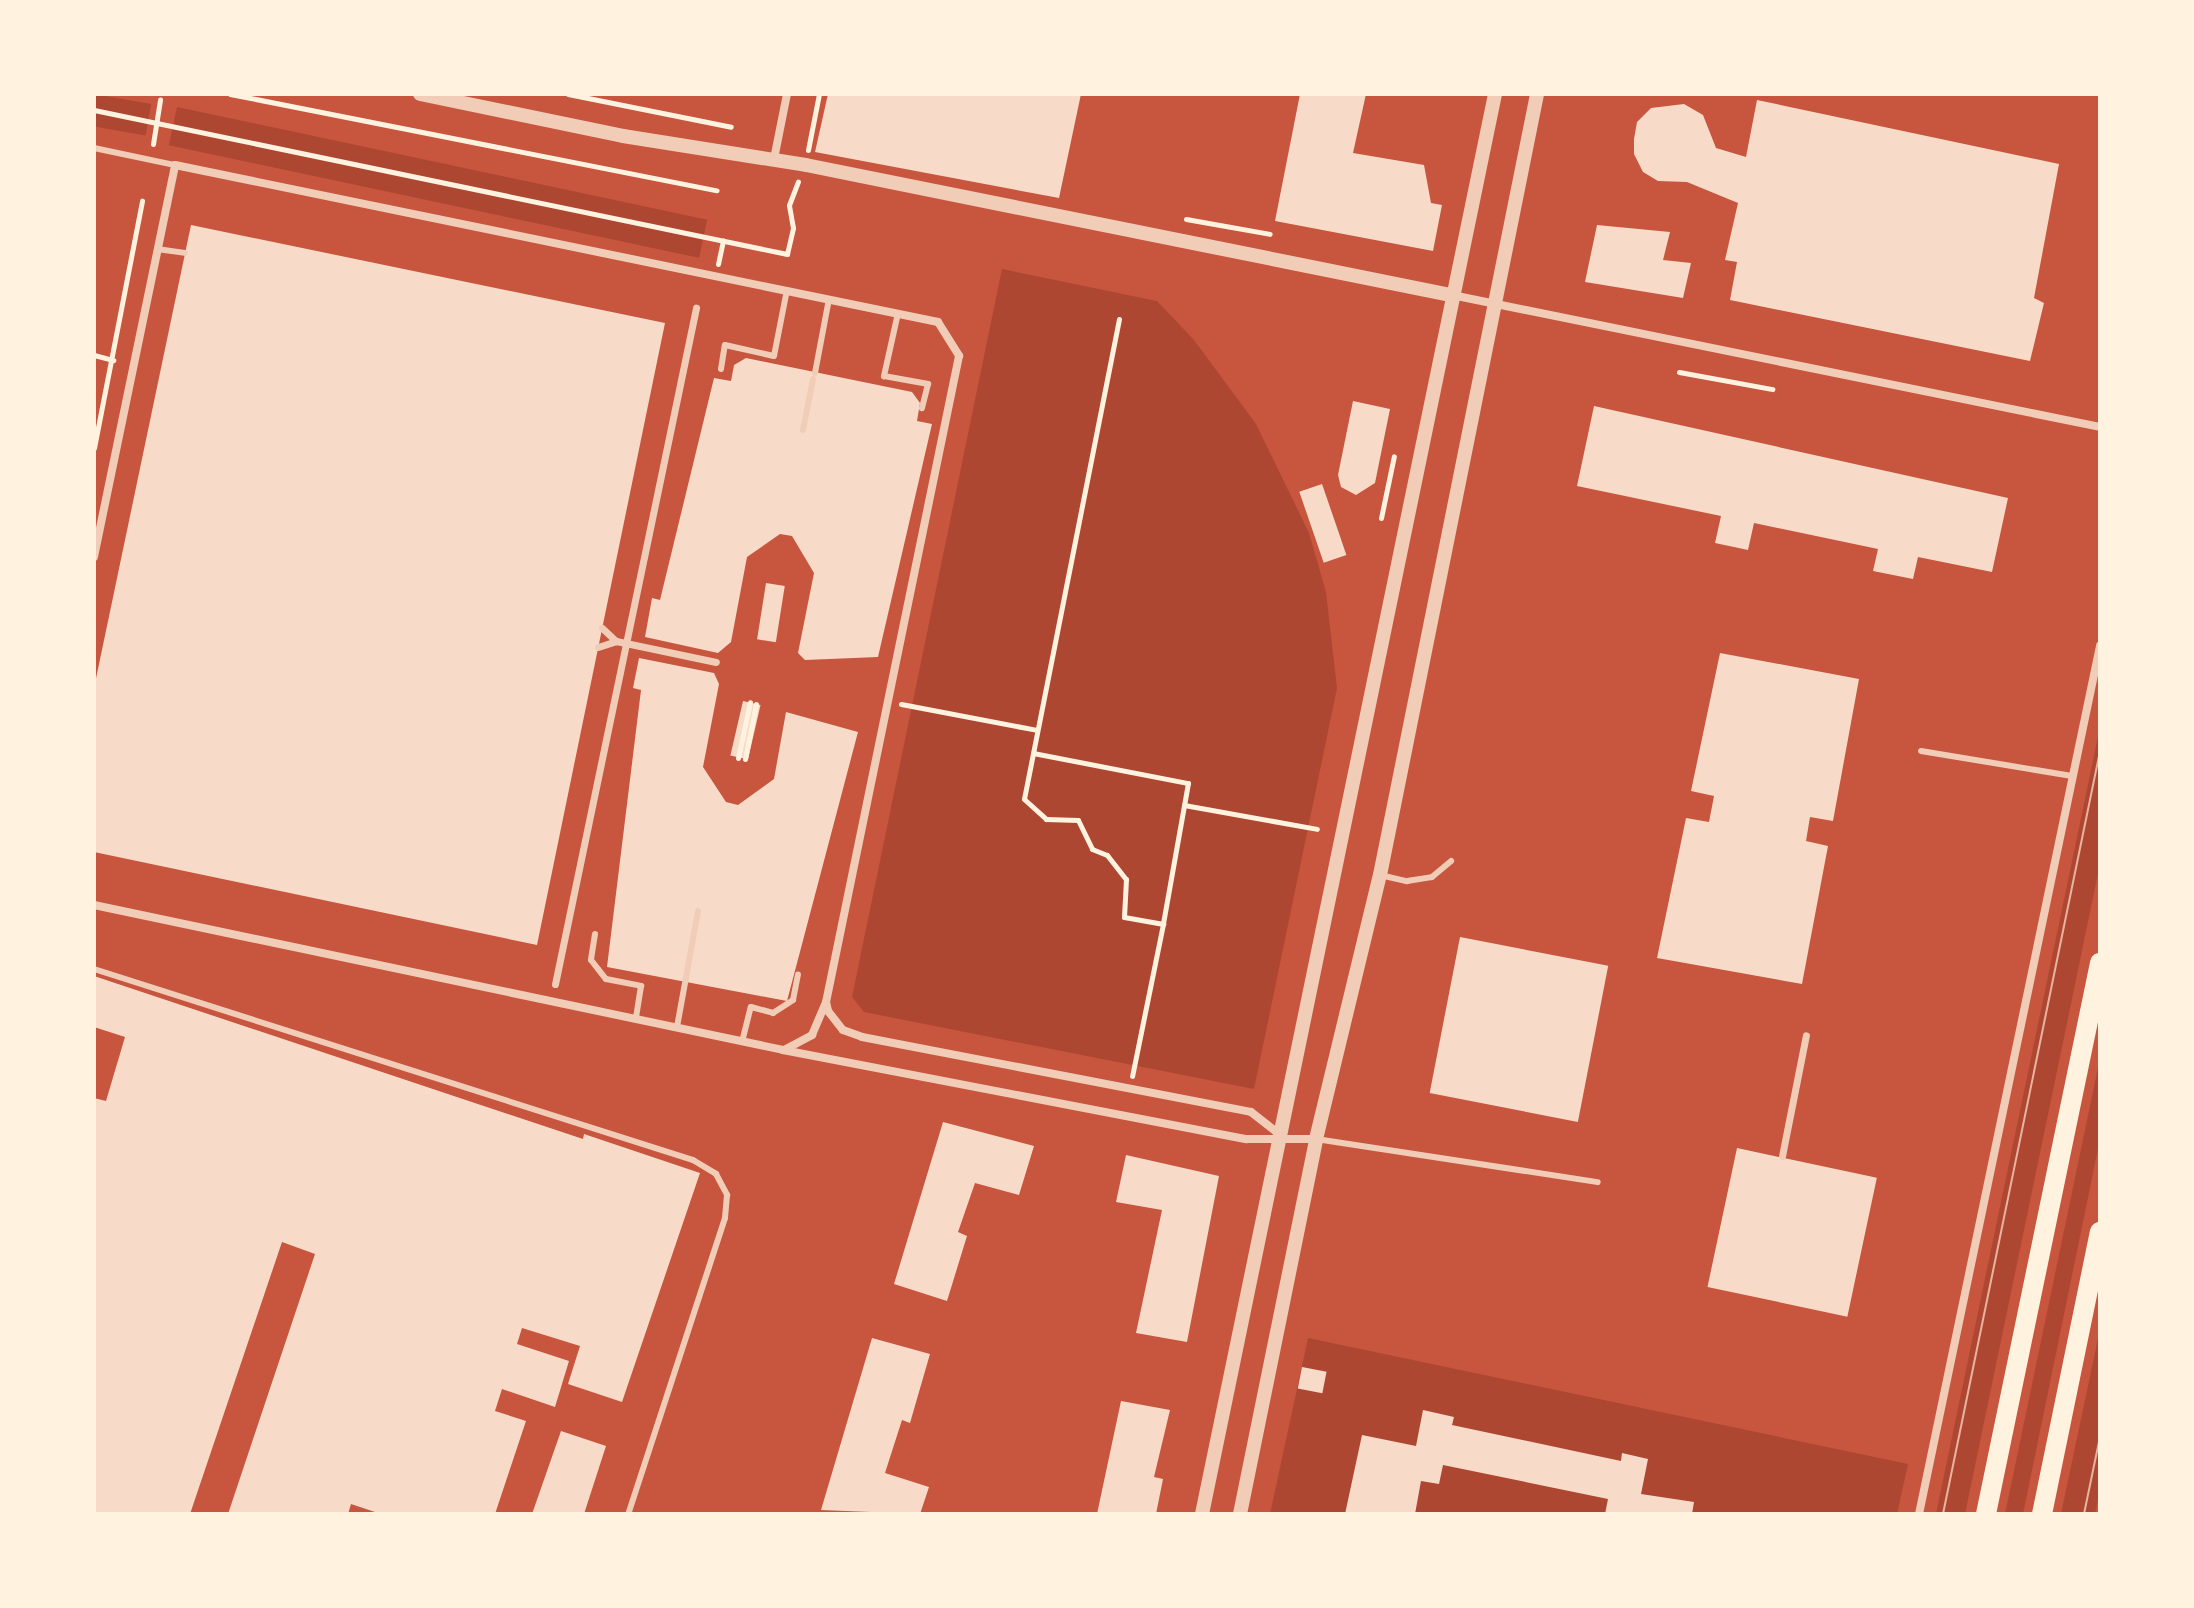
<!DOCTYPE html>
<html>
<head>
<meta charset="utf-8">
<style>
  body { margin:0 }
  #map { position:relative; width:2194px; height:1608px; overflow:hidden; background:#c8553d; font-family:"Sofia Sans Condensed",sans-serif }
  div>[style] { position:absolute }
  .green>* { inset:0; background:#ae4732; transform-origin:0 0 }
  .building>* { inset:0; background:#f7dbc8; transform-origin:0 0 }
  .path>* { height:5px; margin:-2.5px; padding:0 2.5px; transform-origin:2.5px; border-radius:2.5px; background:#fff3e0 }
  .service>* { height:6px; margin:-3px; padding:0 3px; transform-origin:3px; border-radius:3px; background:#f1ccb7 }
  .pedestrian>* { height:7px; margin:-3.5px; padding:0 3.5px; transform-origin:3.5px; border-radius:3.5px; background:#f1ccb7 }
  .minor>* { height:8px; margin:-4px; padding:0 4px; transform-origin:4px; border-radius:4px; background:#f1ccb7 }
  .tertiary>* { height:14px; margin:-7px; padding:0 7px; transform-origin:7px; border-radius:7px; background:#f1ccb7 }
  .primary>* { height:20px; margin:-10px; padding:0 10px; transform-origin:10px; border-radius:10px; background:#fff3e0 }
  .tram>* { height:2px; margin:-1px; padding:0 1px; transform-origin:1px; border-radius:1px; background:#e9b49f }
  span { translate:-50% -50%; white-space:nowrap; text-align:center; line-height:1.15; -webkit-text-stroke:8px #fff3e0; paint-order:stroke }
  .frame { position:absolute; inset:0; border:96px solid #fff3e0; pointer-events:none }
</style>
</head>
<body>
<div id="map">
  <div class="green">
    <i style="left:94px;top:94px;width:58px;height:32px;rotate:10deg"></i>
    <i style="left:177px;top:107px;width:542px;height:39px;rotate:12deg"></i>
    <i style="clip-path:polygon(1002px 269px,1157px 301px,1194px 340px,1256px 424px,1309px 533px,1326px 592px,1337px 688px,1254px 1089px,864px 1012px,852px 997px)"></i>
    <i style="clip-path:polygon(2100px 727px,2100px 864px,1965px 1514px,1936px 1514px)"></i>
    <i style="clip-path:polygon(2100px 1058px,2100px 1139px,2023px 1514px,2005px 1514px)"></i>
    <i style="clip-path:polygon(2100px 1329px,2100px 1488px,2095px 1514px,2061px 1514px)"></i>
    <i style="clip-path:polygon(1308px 1338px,1908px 1464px,1897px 1514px,1270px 1514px)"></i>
  </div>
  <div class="building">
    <i style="clip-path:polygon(828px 94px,1081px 94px,1059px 198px,815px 152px)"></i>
    <i style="clip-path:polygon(1300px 94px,1366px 94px,1353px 153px,1424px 165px,1431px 203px,1442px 205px,1433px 251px,1275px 221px)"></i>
    <i style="clip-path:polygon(1757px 100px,2059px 164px,2034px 298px,2044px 303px,2030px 361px,1730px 300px,1737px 262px,1725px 260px,1738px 203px,1687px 182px,1658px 181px,1643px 172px,1634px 154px,1634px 139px,1637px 122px,1651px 108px,1684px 104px,1703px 115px,1716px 148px,1746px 157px)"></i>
    <i style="clip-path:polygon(191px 225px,665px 323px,537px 945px,94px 852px,94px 688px)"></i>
    <i style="clip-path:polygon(1597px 225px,1670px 232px,1663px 260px,1691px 263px,1683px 298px,1585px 282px)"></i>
    <i style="clip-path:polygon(746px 358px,912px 392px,920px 403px,917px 421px,932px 424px,878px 657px,805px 660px,798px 653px,814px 573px,792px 536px,780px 534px,747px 557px,731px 642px,718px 653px,645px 637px,652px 598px,660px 600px,714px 378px,731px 381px,734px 365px)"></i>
    <i style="clip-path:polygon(1353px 401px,1390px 409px,1375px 483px,1356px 495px,1341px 487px,1338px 475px)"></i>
    <i style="clip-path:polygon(1594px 406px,2008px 498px,1992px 572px,1918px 557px,1913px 579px,1873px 571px,1878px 549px,1754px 523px,1748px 550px,1715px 543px,1721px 516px,1577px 486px)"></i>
    <i style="left:1322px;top:484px;width:75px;height:24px;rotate:71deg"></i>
    <i style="left:766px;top:583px;width:19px;height:57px;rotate:9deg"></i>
    <i style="clip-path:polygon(1720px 653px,1859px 679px,1833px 821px,1810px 817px,1806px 841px,1828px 846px,1802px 984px,1657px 958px,1686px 818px,1709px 822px,1714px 796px,1691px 791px)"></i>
    <i style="clip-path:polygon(639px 658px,714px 673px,719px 684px,703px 767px,726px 802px,738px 805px,774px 779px,786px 712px,858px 732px,787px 1001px,607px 967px,641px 690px,633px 688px)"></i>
    <i style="left:743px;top:701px;width:18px;height:56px;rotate:13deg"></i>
    <i style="left:1460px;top:937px;width:151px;height:159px;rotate:11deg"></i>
    <i style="clip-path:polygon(94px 976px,583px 1139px,584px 1134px,700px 1173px,622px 1402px,568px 1384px,580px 1346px,522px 1328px,517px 1344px,569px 1361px,555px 1407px,502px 1389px,495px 1411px,526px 1421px,495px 1514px,381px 1514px,351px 1504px,348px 1514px,228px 1514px,315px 1254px,282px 1242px,190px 1514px,94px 1514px,94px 1098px,106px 1101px,125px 1037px,94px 1027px)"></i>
    <i style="clip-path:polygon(943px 1122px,1034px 1146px,1019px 1195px,975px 1183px,958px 1232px,967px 1236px,947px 1301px,894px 1284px)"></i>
    <i style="left:1737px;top:1148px;width:143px;height:142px;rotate:12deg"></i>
    <i style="clip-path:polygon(1126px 1155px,1219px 1176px,1187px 1342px,1136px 1333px,1162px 1210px,1116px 1202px)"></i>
    <i style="clip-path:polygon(872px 1338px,930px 1354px,910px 1423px,902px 1420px,885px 1473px,929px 1487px,920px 1514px,821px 1510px)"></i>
    <i style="left:1302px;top:1367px;width:25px;height:22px;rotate:11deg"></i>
    <i style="clip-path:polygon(1121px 1401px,1170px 1410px,1154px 1477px,1163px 1479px,1156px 1514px,1097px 1514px)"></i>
    <i style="clip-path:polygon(1423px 1410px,1454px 1417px,1452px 1425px,1621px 1461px,1622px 1453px,1648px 1459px,1641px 1494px,1694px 1502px,1692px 1514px,1605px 1514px,1608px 1499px,1443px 1465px,1439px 1484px,1421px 1481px,1415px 1514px,1345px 1514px,1362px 1435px,1416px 1446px)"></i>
    <i style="clip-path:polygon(561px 1431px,606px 1446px,584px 1514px,532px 1514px)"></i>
  </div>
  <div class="path">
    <i style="left:230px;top:94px;width:496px;rotate:11.2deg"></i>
    <i style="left:568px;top:94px;width:166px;rotate:11.4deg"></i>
    <i style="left:94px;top:110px;width:708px;rotate:11.74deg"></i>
    <i style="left:787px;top:254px;width:27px;rotate:-77deg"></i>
    <i style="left:793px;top:228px;width:23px;rotate:-100deg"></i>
    <i style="left:789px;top:205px;width:25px;rotate:-69deg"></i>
    <i style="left:153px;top:144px;width:45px;rotate:-81deg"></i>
    <i style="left:808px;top:150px;width:57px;rotate:-78.9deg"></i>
    <i style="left:1186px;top:219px;width:85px;rotate:10.1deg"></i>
    <i style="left:718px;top:264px;width:24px;rotate:-78deg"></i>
    <i style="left:1119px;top:319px;width:489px;rotate:101.2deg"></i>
    <i style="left:1024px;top:799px;width:30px;rotate:42deg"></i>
    <i style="left:1046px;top:819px;width:32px;rotate:2deg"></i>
    <i style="left:1078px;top:820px;width:32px;rotate:64deg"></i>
    <i style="left:1092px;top:849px;width:16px;rotate:22deg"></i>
    <i style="left:1107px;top:855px;width:31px;rotate:52deg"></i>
    <i style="left:1126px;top:879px;width:38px;rotate:93deg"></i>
    <i style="left:1124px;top:917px;width:40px;rotate:10deg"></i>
    <i style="left:1163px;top:924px;width:155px;rotate:101.5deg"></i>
    <i style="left:94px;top:355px;width:20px;rotate:15deg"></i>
    <i style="left:1679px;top:372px;width:95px;rotate:10.4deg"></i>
    <i style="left:94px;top:448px;width:252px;rotate:-79deg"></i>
    <i style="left:1381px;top:518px;width:63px;rotate:-78.2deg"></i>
    <i style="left:901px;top:704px;width:138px;rotate:10.8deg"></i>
    <i style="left:1033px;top:753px;width:158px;rotate:11deg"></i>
    <i style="left:1188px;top:783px;width:143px;rotate:100.1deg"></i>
    <i style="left:738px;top:758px;width:57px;rotate:-77.9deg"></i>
    <i style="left:745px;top:759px;width:56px;rotate:-78.7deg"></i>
    <i style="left:1184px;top:805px;width:135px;rotate:10.2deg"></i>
  </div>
  <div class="service">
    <i style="left:94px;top:148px;width:83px;rotate:11.9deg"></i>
    <i style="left:157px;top:249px;width:28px;rotate:8deg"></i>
    <i style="left:898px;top:313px;width:65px;rotate:102.5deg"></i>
    <i style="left:884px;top:376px;width:45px;rotate:10.3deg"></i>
    <i style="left:928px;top:384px;width:25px;rotate:104deg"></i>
    <i style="left:721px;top:369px;width:24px;rotate:-81deg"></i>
    <i style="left:725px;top:345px;width:50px;rotate:12.7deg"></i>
    <i style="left:774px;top:356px;width:67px;rotate:-78.9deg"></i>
    <i style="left:815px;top:373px;width:75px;rotate:-79.3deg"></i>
    <i style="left:803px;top:430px;width:52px;rotate:-78.9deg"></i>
    <i style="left:1921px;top:751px;width:153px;rotate:9.4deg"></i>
    <i style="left:1380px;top:875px;width:28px;rotate:13deg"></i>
    <i style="left:1407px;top:881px;width:25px;rotate:-9deg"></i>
    <i style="left:1432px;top:877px;width:25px;rotate:-40deg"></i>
    <i style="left:595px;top:934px;width:26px;rotate:99deg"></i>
    <i style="left:591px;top:960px;width:24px;rotate:52deg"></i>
    <i style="left:606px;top:979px;width:36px;rotate:11deg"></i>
    <i style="left:641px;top:986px;width:32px;rotate:99deg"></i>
    <i style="left:94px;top:969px;width:629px;rotate:17.69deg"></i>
    <i style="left:693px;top:1160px;width:27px;rotate:31deg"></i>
    <i style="left:716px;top:1174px;width:24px;rotate:62deg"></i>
    <i style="left:727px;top:1195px;width:23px;rotate:95deg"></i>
    <i style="left:725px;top:1218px;width:311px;rotate:108.1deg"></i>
    <i style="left:677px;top:1027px;width:118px;rotate:-79.7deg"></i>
    <i style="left:742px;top:1042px;width:36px;rotate:-76deg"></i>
    <i style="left:751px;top:1007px;width:23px;rotate:15deg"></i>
    <i style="left:773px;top:1013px;width:24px;rotate:-33deg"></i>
    <i style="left:793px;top:1000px;width:26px;rotate:-79deg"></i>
    <i style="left:1316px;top:1139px;width:285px;rotate:8.7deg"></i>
  </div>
  <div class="pedestrian">
    <i style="left:602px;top:628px;width:19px;rotate:43deg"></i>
    <i style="left:598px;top:647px;width:19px;rotate:-18deg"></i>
    <i style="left:616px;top:641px;width:102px;rotate:11.9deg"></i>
    <i style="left:555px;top:984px;width:691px;rotate:-78.22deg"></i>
    <i style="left:1782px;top:1156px;width:123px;rotate:-78.8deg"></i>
  </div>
  <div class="minor">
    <i style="left:774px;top:159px;width:66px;rotate:-78.7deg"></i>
    <i style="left:1452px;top:295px;width:661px;rotate:11.51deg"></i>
    <i style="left:94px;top:557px;width:400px;rotate:-78.3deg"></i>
    <i style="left:175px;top:165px;width:779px;rotate:11.63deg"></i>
    <i style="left:938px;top:322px;width:40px;rotate:58deg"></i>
    <i style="left:959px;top:356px;width:660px;rotate:101.63deg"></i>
    <i style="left:826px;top:1002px;width:9px;rotate:77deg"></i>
    <i style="left:828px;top:1011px;width:24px;rotate:52deg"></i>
    <i style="left:843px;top:1030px;width:20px;rotate:20deg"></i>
    <i style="left:862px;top:1037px;width:396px;rotate:10.9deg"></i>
    <i style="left:1251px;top:1112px;width:37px;rotate:38deg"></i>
    <i style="left:94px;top:905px;width:704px;rotate:11.88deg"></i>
    <i style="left:783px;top:1050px;width:472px;rotate:10.9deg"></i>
    <i style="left:1247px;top:1139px;width:69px"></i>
    <i style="left:784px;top:1050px;width:32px;rotate:-28deg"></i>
    <i style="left:812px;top:1035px;width:34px;rotate:-67deg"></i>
    <i style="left:1919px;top:1514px;width:887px;rotate:-78.22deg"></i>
  </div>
  <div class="tertiary">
    <i style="left:420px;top:94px;width:207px;rotate:11.7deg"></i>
    <i style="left:623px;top:136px;width:185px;rotate:9deg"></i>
    <i style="left:806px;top:165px;width:658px;rotate:11.4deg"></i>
    <i style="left:1202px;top:1514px;width:1450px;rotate:-78.34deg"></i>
    <i style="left:1240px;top:1514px;width:383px;rotate:-78.5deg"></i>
    <i style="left:1316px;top:1139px;width:272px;rotate:-76.4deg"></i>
    <i style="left:1380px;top:875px;width:797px;rotate:-78.63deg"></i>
  </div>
  <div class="primary">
    <i style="left:1986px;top:1514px;width:563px;rotate:-78.31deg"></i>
    <i style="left:2042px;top:1514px;width:288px;rotate:-78.4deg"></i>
  </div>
  <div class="tram">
    <i style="left:1943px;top:1514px;width:779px;rotate:-78.37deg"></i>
    <i style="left:2084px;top:1514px;width:79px;rotate:-78.3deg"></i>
  </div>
  <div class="frame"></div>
</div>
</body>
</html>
